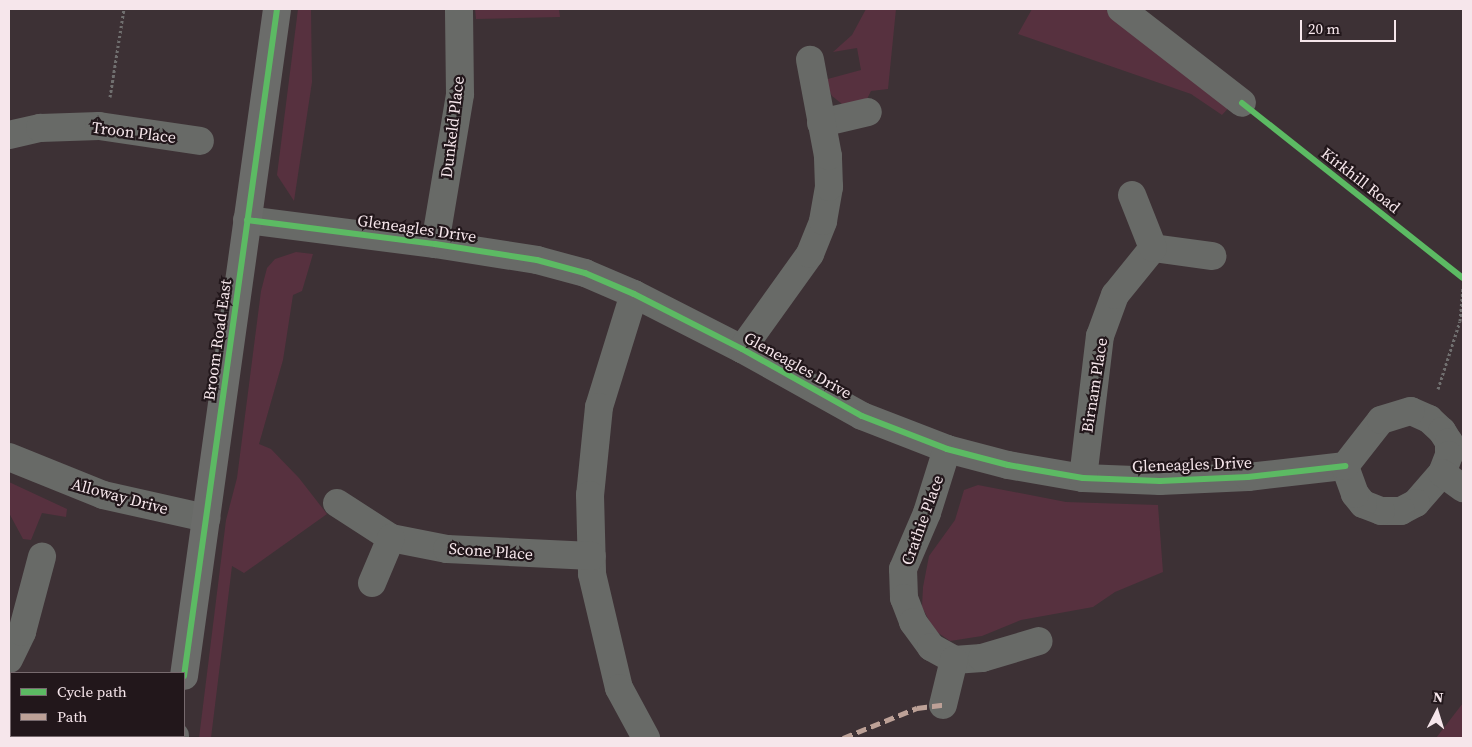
<!DOCTYPE html>
<html>
<head>
<meta charset="utf-8">
<style>
  body { margin:0 }
  #map { position:relative; width:1472px; height:747px; overflow:hidden; background:#3d3135; font-family:"Source Serif 4",serif }
  div>[style] { position:absolute }
  .green>* { inset:0; background:#57313f }
  .path>* { height:3px; margin-top:-1.5px; transform-origin:0; background:repeating-linear-gradient(90deg,#706f6f 0 2.5px,transparent 0 5px) }
  .street>* { height:28px; margin:-14px; padding:0 14px; transform-origin:14px; border-radius:14px; background:#686a67 }
  .secondary>* { height:28px; margin:-14px; padding:0 14px; transform-origin:14px; border-radius:14px; background:#6b6c6a }
  .quiet>* { height:5px; margin-top:-2.5px; transform-origin:0; background:repeating-linear-gradient(90deg,#bda197 0 10px,transparent 0 15px) }
  .cycleway>* { height:6px; margin:-3px; padding:0 3px; transform-origin:3px; border-radius:3px; background:#5cba63 }
  span { translate:-50% -50%; white-space:nowrap; text-align:center; line-height:1.15; -webkit-text-stroke:4.5px #22171b; paint-order:stroke }
  .street-label { font-size:16px; color:#f6e6eb }
  .frame { position:absolute; inset:0; border:10px solid #f6e6eb; pointer-events:none }
  .legend { position:absolute; left:10px; top:672px; width:175px; height:65px; box-sizing:border-box; background:#22171b; border:1px solid #776a6e; margin:0; padding:6px 9px; list-style:none; font-size:15px; color:#f6e6eb }
  .legend li { display:flex; align-items:center; gap:10px; height:25px }
  .legend b { width:25px; border:1px solid #776a6e }
  .north { position:absolute; left:1412px; top:687px; width:50px; height:50px; -webkit-text-stroke:4px #22171b; paint-order:stroke; rotate:5deg; font-size:14px; font-weight:700; line-height:20px; text-align:center; color:#f6e6eb }
  .north::after { content:''; display:block; margin:auto; width:18px; height:22px; background:#f6e6eb; clip-path:polygon(50% 0,100% 100%,50% 72%,0 100%) }
  .scale { position:absolute; left:1300px; top:20px; width:96px; height:22px; box-sizing:border-box; border:2px solid #f6e6eb; border-top:0; padding-left:6px; font-size:15px; line-height:18px; white-space:nowrap; color:#f6e6eb; -webkit-text-stroke:4px #22171b; paint-order:stroke }
</style>
</head>
<body>
<div id="map">
  <div class="green">
    <i style="clip-path:polygon(298px 9px,311px 9px,312px 82px,294px 201px,277px 175px)"></i>
    <i style="clip-path:polygon(475px 9px,559px 9px,560px 17px,476px 19px)"></i>
    <i style="clip-path:polygon(866px 9px,896px 9px,888px 89px,871px 91px,865px 103px,842px 104px,832px 96px,824px 80px,861px 70px,857px 48px,833px 52px,852px 35px)"></i>
    <i style="clip-path:polygon(1032px 9px,1105px 9px,1233px 103px,1222px 115px,1191px 94px,1018px 34px)"></i>
    <i style="clip-path:polygon(296px 252px,313px 254px,302px 291px,293px 295px,283px 360px,259px 444px,271px 449px,299px 478px,327px 514px,244px 573px,232px 566px,211px 738px,199px 738px,226px 520px,237px 478px,261px 291px,267px 268px,275px 259px)"></i>
    <i style="clip-path:polygon(9px 482px,67px 509px,66px 517px,42px 513px,31px 540px,23px 539px,9px 513px)"></i>
    <i style="clip-path:polygon(978px 485px,1066px 502px,1158px 505px,1163px 572px,1115px 592px,1093px 607px,1021px 620px,982px 636px,950px 641px,934px 630px,922px 607px,923px 587px,929px 556px,955px 520px,964px 490px)"></i>
    <i style="clip-path:polygon(1463px 703px,1463px 738px,1436px 738px)"></i>
  </div>
  <div class="path">
    <i style="left:110px;top:97px;width:89px;rotate:-81deg"></i>
    <i style="left:1438px;top:389px;width:71px;rotate:-72.1deg"></i>
    <i style="left:1460px;top:321px;width:33px;rotate:-85deg"></i>
  </div>
  <div class="street">
    <i style="left:1121px;top:9px;width:153px;rotate:37.8deg"></i>
    <i style="left:821px;top:123px;width:48px;rotate:-13.2deg"></i>
    <i style="left:9px;top:135px;width:32px;rotate:-13deg"></i>
    <i style="left:40px;top:128px;width:59px;rotate:-1.9deg"></i>
    <i style="left:99px;top:126px;width:102px;rotate:8.4deg"></i>
    <i style="left:247px;top:220px;width:190px;rotate:7.3deg"></i>
    <i style="left:435px;top:244px;width:103px;rotate:8.9deg"></i>
    <i style="left:537px;top:260px;width:50px;rotate:15.2deg"></i>
    <i style="left:585px;top:273px;width:53px;rotate:23.2deg"></i>
    <i style="left:634px;top:294px;width:121px;rotate:27deg"></i>
    <i style="left:742px;top:349px;width:137px;rotate:29.2deg"></i>
    <i style="left:862px;top:416px;width:91px;rotate:21.2deg"></i>
    <i style="left:947px;top:449px;width:63px;rotate:14.7deg"></i>
    <i style="left:1008px;top:465px;width:76px;rotate:9.8deg"></i>
    <i style="left:1083px;top:478px;width:77px;rotate:2.2deg"></i>
    <i style="left:1160px;top:481px;width:88px;rotate:-2.6deg"></i>
    <i style="left:1248px;top:477px;width:98px;rotate:-6.5deg"></i>
    <i style="left:435px;top:244px;width:152px;rotate:-80.5deg"></i>
    <i style="left:460px;top:94px;width:85px;rotate:-90.7deg"></i>
    <i style="left:1153px;top:248px;width:60px;rotate:7.7deg"></i>
    <i style="left:634px;top:294px;width:118px;rotate:107.2deg"></i>
    <i style="left:599px;top:407px;width:88px;rotate:95.8deg"></i>
    <i style="left:590px;top:495px;width:79px;rotate:88.5deg"></i>
    <i style="left:592px;top:574px;width:117px;rotate:76.7deg"></i>
    <i style="left:619px;top:688px;width:57px;rotate:61.6deg"></i>
    <i style="left:742px;top:349px;width:117px;rotate:-54.4deg"></i>
    <i style="left:810px;top:254px;width:35px;rotate:-68deg"></i>
    <i style="left:823px;top:221px;width:35px;rotate:-80deg"></i>
    <i style="left:829px;top:187px;width:31px;rotate:-92deg"></i>
    <i style="left:828px;top:156px;width:98px;rotate:-100.6deg"></i>
    <i style="left:1411px;top:411px;width:20px;rotate:24deg"></i>
    <i style="left:1429px;top:419px;width:18px;rotate:43deg"></i>
    <i style="left:1442px;top:431px;width:13px;rotate:58deg"></i>
    <i style="left:1449px;top:442px;width:13px;rotate:90deg"></i>
    <i style="left:1449px;top:455px;width:19px;rotate:111deg"></i>
    <i style="left:1442px;top:473px;width:40px;rotate:131deg"></i>
    <i style="left:1416px;top:503px;width:17px;rotate:152deg"></i>
    <i style="left:1401px;top:511px;width:20px;rotate:180deg"></i>
    <i style="left:1381px;top:511px;width:19px;rotate:-159deg"></i>
    <i style="left:1363px;top:504px;width:13px;rotate:-129deg"></i>
    <i style="left:1355px;top:494px;width:30px;rotate:-110deg"></i>
    <i style="left:1345px;top:466px;width:58px;rotate:-52deg"></i>
    <i style="left:1381px;top:420px;width:31px;rotate:-17deg"></i>
    <i style="left:947px;top:449px;width:67px;rotate:107.4deg"></i>
    <i style="left:927px;top:513px;width:61px;rotate:113.2deg"></i>
    <i style="left:903px;top:569px;width:29px;rotate:88deg"></i>
    <i style="left:904px;top:598px;width:26px;rotate:69deg"></i>
    <i style="left:913px;top:622px;width:31px;rotate:54deg"></i>
    <i style="left:931px;top:647px;width:26px;rotate:29deg"></i>
    <i style="left:954px;top:660px;width:28px;rotate:-4deg"></i>
    <i style="left:982px;top:658px;width:59px;rotate:-16.6deg"></i>
    <i style="left:9px;top:457px;width:101px;rotate:22deg"></i>
    <i style="left:103px;top:495px;width:106px;rotate:12.6deg"></i>
    <i style="left:1442px;top:473px;width:26px;rotate:36deg"></i>
    <i style="left:1083px;top:478px;width:143px;rotate:-83.2deg"></i>
    <i style="left:1100px;top:336px;width:44px;rotate:-69.9deg"></i>
    <i style="left:1115px;top:295px;width:60px;rotate:-51deg"></i>
    <i style="left:1153px;top:248px;width:57px;rotate:-111.6deg"></i>
    <i style="left:337px;top:503px;width:64px;rotate:32.9deg"></i>
    <i style="left:391px;top:538px;width:57px;rotate:11.1deg"></i>
    <i style="left:447px;top:549px;width:145px;rotate:2.8deg"></i>
    <i style="left:372px;top:583px;width:49px;rotate:-67.1deg"></i>
    <i style="left:9px;top:659px;width:30px;rotate:-64deg"></i>
    <i style="left:22px;top:632px;width:78px;rotate:-75.1deg"></i>
    <i style="left:943px;top:705px;width:46px;rotate:-76.3deg"></i>
  </div>
  <div class="secondary">
    <i style="left:184px;top:676px;width:673px;rotate:-82.06deg"></i>
    <i style="left:175px;top:738px;width:2px;rotate:-90deg"></i>
  </div>
  <div class="quiet">
    <i style="left:843px;top:738px;width:80px;rotate:-22.1deg"></i>
    <i style="left:917px;top:708px;width:26px;rotate:-7deg"></i>
  </div>
  <div class="cycleway">
    <i style="left:1242px;top:103px;width:282px;rotate:38.4deg"></i>
    <i style="left:247px;top:220px;width:190px;rotate:7.3deg"></i>
    <i style="left:435px;top:244px;width:103px;rotate:8.9deg"></i>
    <i style="left:537px;top:260px;width:50px;rotate:15.2deg"></i>
    <i style="left:585px;top:273px;width:53px;rotate:23.2deg"></i>
    <i style="left:634px;top:294px;width:121px;rotate:27deg"></i>
    <i style="left:742px;top:349px;width:137px;rotate:29.2deg"></i>
    <i style="left:862px;top:416px;width:91px;rotate:21.2deg"></i>
    <i style="left:947px;top:449px;width:63px;rotate:14.7deg"></i>
    <i style="left:1008px;top:465px;width:76px;rotate:9.8deg"></i>
    <i style="left:1083px;top:478px;width:77px;rotate:2.2deg"></i>
    <i style="left:1160px;top:481px;width:88px;rotate:-2.6deg"></i>
    <i style="left:1248px;top:477px;width:98px;rotate:-6.5deg"></i>
    <i style="left:184px;top:676px;width:673px;rotate:-82.06deg"></i>
  </div>
  <div class="street-label">
    <span style="left:452px;top:127px;rotate:-83deg">Dunkeld Place</span>
    <span style="left:134px;top:132px;rotate:7deg">Troon Place</span>
    <span style="left:1361px;top:180px;rotate:38deg">Kirkhill Road</span>
    <span style="left:417px;top:228px;rotate:8deg">Gleneagles Drive</span>
    <span style="left:217px;top:340px;rotate:-82deg">Broom Road East</span>
    <span style="left:798px;top:365px;rotate:29deg">Gleneagles Drive</span>
    <span style="left:1094px;top:385px;rotate:-81deg">Birnam Place</span>
    <span style="left:1192px;top:464px;rotate:-2deg">Gleneagles Drive</span>
    <span style="left:120px;top:496px;rotate:15deg">Alloway Drive</span>
    <span style="left:922px;top:520px;rotate:-70deg">Crathie Place</span>
    <span style="left:491px;top:551px;rotate:4deg">Scone Place</span>
  </div>
  <div class="frame"></div>
  <ul class="legend">
  <li><b style="height:6px;background:#5cba63"></b>Cycle path</li>
  <li><b style="height:6px;background:#bda197"></b>Path</li>
  </ul>
  <div class="north">N</div>
  <div class="scale">20 m</div>
</div>
</body>
</html>
